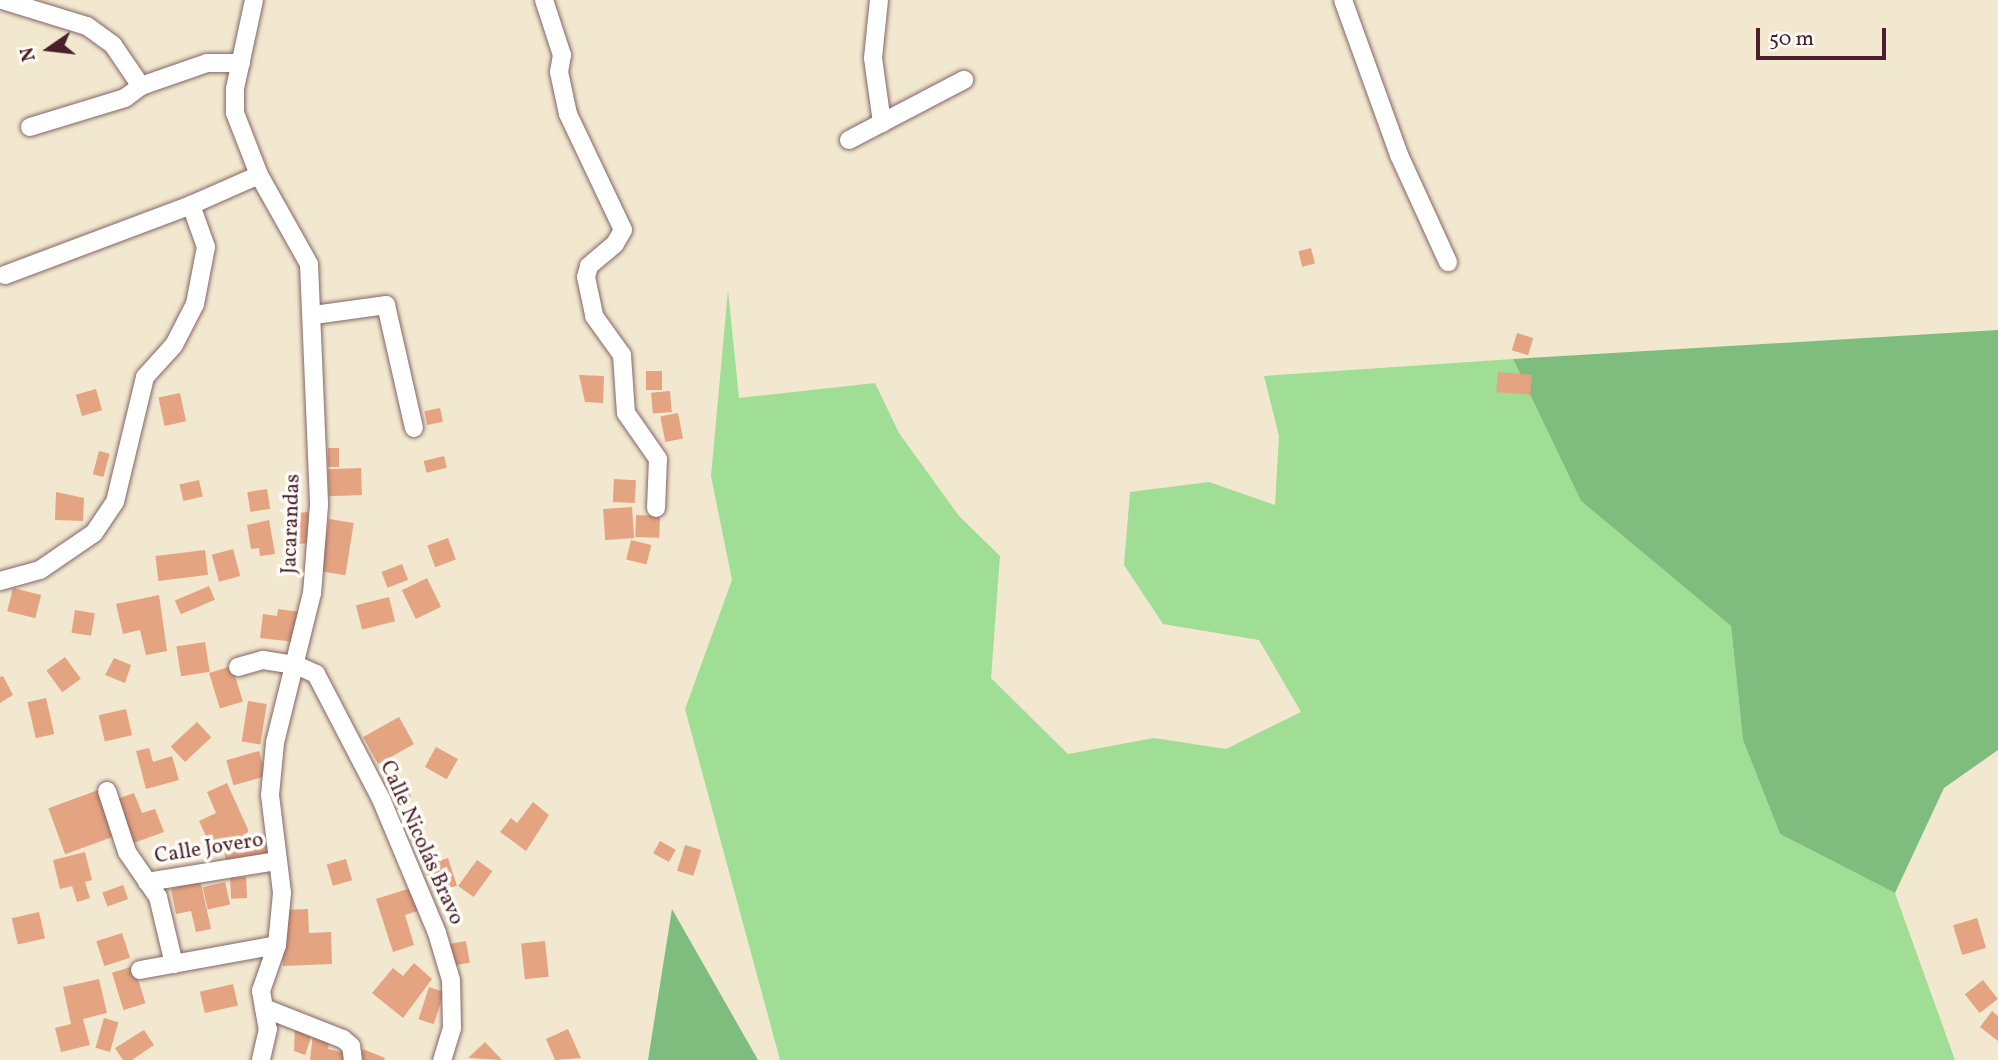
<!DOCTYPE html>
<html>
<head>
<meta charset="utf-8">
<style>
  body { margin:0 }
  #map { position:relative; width:1998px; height:1060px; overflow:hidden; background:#f2e8d0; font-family:Vollkorn,serif }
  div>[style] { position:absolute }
  .green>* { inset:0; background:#9fde94 }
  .forest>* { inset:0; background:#7fbd7e }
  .building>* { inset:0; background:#e4a381; transform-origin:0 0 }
  .roads { filter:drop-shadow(0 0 2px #856565) drop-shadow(0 0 2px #856565) }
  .street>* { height:18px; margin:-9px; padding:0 9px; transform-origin:9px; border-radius:9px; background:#fff }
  span { translate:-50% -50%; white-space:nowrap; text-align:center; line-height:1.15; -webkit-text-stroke:7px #fdfcf7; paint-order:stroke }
  .street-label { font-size:21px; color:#4a1f2b }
  .north { position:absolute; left:14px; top:14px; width:70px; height:70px; -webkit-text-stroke:5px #fdfcf7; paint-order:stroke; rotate:256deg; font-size:19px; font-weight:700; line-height:28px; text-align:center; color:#4a1f2b }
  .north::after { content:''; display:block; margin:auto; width:24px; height:32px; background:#4a1f2b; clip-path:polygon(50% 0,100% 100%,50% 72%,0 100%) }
  .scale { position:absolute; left:1756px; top:28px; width:130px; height:32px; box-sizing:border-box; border:4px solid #4a1f2b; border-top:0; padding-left:9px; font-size:21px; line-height:24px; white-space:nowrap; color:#4a1f2b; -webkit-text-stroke:5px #fdfcf7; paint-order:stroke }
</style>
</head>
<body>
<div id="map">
  <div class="green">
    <i style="clip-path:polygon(728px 290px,739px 398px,875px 383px,899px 433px,959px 516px,1000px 556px,991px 678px,1068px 754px,1154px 738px,1226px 749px,1301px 712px,1259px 640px,1163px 624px,1124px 565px,1130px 492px,1209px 482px,1275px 505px,1279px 436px,1264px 376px,1513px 359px,1581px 501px,1731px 626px,1743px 740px,1780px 834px,1895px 893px,1955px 1060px,780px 1060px,685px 709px,732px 580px,711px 476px)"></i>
  </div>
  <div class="forest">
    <i style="clip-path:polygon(1998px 330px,1998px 750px,1944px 788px,1895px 893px,1780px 834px,1743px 740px,1731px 626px,1581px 501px,1513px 359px)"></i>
    <i style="clip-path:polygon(672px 909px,758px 1060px,648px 1060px)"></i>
  </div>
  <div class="building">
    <i style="left:1311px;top:248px;width:16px;height:13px;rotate:76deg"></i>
    <i style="left:1517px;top:333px;width:17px;height:18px;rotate:17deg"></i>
    <i style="left:646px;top:371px;width:16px;height:19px"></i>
    <i style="left:1498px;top:372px;width:34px;height:20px;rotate:5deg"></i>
    <i style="clip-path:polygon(579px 375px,604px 376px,603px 403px,585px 402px)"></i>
    <i style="left:96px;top:389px;width:22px;height:21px;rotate:74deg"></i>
    <i style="left:670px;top:391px;width:21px;height:19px;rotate:85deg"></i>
    <i style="left:180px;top:393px;width:29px;height:22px;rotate:78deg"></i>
    <i style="left:440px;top:408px;width:14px;height:16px;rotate:78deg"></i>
    <i style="left:678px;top:413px;width:26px;height:18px;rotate:79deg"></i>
    <i style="left:328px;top:448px;width:11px;height:19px"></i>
    <i style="left:99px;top:451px;width:11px;height:24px;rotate:15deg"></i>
    <i style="left:444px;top:456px;width:12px;height:21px;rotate:76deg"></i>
    <i style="left:361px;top:468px;width:27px;height:33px;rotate:88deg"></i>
    <i style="left:614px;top:479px;width:22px;height:23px;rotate:3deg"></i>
    <i style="left:199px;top:480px;width:17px;height:20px;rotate:77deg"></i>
    <i style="left:267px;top:489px;width:20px;height:20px;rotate:81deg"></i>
    <i style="clip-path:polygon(56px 492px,84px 498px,83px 521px,55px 520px)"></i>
    <i style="left:632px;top:507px;width:31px;height:29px;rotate:86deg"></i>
    <i style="clip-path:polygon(308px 512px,311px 543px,297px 544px,295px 526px,288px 527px,287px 514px)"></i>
    <i style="left:636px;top:515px;width:24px;height:22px;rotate:2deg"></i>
    <i style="left:329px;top:519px;width:25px;height:53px;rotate:9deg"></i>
    <i style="clip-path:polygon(269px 520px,275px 554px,260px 556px,259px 548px,251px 549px,247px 525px)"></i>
    <i style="left:448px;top:538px;width:23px;height:22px;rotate:70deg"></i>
    <i style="left:631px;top:540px;width:21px;height:20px;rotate:14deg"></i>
    <i style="left:233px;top:549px;width:28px;height:22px;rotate:75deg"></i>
    <i style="left:205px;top:550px;width:25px;height:50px;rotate:83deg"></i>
    <i style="left:402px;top:564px;width:17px;height:22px;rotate:69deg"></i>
    <i style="left:427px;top:578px;width:32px;height:28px;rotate:64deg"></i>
    <i style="left:209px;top:586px;width:15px;height:37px;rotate:67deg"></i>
    <i style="left:13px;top:588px;width:29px;height:24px;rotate:14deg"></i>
    <i style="clip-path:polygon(159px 595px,167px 651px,146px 655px,140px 630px,123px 634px,116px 604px)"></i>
    <i style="left:389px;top:597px;width:25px;height:34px;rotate:76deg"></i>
    <i style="clip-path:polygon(278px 609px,300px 612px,296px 642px,260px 638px,263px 614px,277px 616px)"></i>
    <i style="left:75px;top:610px;width:20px;height:23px;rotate:9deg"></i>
    <i style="left:205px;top:642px;width:30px;height:29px;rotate:81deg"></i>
    <i style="left:65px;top:657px;width:27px;height:23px;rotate:54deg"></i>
    <i style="clip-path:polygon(114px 658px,131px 665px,125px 683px,105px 675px)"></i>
    <i style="left:232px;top:666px;width:37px;height:24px;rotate:73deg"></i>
    <i style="clip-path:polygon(3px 676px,13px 695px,0 703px,0 677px)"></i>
    <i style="left:46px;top:698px;width:37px;height:19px;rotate:77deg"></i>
    <i style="left:248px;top:701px;width:19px;height:41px;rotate:9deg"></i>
    <i style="left:126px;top:709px;width:27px;height:28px;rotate:77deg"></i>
    <i style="left:399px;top:717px;width:31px;height:41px;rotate:61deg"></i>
    <i style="left:197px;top:722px;width:21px;height:36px;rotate:47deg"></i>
    <i style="left:436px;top:747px;width:25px;height:23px;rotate:29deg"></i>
    <i style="clip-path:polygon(149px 748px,153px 762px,172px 756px,179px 780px,146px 789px,136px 751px)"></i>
    <i style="left:259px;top:751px;width:26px;height:34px;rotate:74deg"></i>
    <i style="left:399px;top:773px;width:27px;height:18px;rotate:63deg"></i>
    <i style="clip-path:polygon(227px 783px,250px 834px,213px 851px,199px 821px,216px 813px,207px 792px)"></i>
    <i style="left:101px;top:789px;width:49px;height:56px;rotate:70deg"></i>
    <i style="clip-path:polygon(134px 793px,142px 813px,155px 809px,164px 832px,128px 845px,114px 800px)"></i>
    <i style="clip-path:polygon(533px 802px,549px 815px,526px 851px,500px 832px,511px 818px,517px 823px)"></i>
    <i style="left:660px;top:841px;width:18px;height:14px;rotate:29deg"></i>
    <i style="left:267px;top:842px;width:14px;height:44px;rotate:78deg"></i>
    <i style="left:685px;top:845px;width:17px;height:27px;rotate:17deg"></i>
    <i style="clip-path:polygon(85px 852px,92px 880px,85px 882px,90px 898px,77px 902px,72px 886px,60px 889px,53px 860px)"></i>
    <i style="left:448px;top:858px;width:29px;height:25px;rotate:72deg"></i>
    <i style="left:346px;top:859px;width:22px;height:20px;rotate:74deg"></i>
    <i style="left:477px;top:860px;width:19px;height:32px;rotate:36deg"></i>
    <i style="left:246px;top:877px;width:21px;height:16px;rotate:87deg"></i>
    <i style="clip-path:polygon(200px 879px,211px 929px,196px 932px,191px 911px,176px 914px,171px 889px)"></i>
    <i style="left:225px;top:882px;width:23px;height:23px;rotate:77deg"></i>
    <i style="left:123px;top:885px;width:15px;height:22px;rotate:70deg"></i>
    <i style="clip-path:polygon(411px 888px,418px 911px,405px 915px,414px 945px,393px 952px,376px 899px)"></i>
    <i style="clip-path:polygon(308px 909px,309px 933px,331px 932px,332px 964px,283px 966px,281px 910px)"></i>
    <i style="left:39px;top:912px;width:27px;height:28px;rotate:77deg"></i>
    <i style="left:1977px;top:918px;width:31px;height:25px;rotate:73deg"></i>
    <i style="left:122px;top:933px;width:26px;height:27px;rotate:72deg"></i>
    <i style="left:466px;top:941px;width:22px;height:17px;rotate:80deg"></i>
    <i style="left:545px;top:941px;width:36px;height:24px;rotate:84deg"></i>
    <i style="clip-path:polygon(414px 963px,432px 979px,403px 1018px,372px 993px,393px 968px,403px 976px)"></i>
    <i style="left:134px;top:966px;width:39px;height:23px;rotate:73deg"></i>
    <i style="clip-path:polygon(99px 979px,107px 1013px,83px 1019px,90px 1045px,61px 1052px,55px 1028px,71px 1024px,63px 987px)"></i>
    <i style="left:1983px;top:980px;width:24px;height:23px;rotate:52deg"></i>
    <i style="left:233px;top:984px;width:22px;height:34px;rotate:77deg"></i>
    <i style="left:429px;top:987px;width:16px;height:34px;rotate:18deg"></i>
    <i style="clip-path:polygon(1992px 1011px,1998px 1016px,1998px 1041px,1980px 1027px)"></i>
    <i style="left:104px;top:1018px;width:15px;height:31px;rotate:16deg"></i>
    <i style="clip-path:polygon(295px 1026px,313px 1032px,305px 1055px,294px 1051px)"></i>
    <i style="clip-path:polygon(568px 1029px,581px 1058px,555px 1060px,546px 1039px)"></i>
    <i style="clip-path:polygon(144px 1030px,154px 1045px,132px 1060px,123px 1060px,115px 1048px)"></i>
    <i style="clip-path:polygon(313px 1034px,330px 1038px,328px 1049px,345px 1053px,343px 1060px,310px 1060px)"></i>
    <i style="clip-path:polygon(485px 1042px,502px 1060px,468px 1058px)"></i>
    <i style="clip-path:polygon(363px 1049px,385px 1058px,384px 1060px,359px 1060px)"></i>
  </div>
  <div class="roads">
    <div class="street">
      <i style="left:2px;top:0;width:89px;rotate:17deg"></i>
      <i style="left:87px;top:26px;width:32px;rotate:36deg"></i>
      <i style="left:113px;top:45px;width:50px;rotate:55.7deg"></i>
      <i style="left:254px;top:0;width:91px;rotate:102.1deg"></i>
      <i style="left:235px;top:89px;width:24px;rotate:90deg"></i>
      <i style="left:235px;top:113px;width:66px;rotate:68.8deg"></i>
      <i style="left:259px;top:175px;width:102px;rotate:60.7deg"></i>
      <i style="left:309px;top:264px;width:241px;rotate:87.6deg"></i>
      <i style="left:319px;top:505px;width:88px;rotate:94.5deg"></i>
      <i style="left:312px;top:593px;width:154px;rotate:103.9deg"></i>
      <i style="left:275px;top:743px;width:52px;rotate:95.5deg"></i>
      <i style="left:270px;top:795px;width:99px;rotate:83deg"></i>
      <i style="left:282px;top:893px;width:52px;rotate:95.5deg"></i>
      <i style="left:277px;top:945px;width:49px;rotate:109.2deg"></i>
      <i style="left:261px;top:991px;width:39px;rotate:80deg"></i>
      <i style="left:268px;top:1029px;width:32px;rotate:103deg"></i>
      <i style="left:544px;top:0;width:58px;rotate:71.9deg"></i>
      <i style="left:562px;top:55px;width:17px;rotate:100deg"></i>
      <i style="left:559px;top:72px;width:43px;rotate:77.9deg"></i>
      <i style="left:568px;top:114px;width:128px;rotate:64.6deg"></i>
      <i style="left:623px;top:230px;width:16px;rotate:120deg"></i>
      <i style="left:615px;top:244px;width:34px;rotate:140deg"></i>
      <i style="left:589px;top:266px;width:11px;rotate:105deg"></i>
      <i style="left:586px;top:277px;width:40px;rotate:78deg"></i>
      <i style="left:594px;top:316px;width:48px;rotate:54.3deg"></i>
      <i style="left:622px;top:355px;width:58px;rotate:86.1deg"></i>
      <i style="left:626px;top:413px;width:56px;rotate:55.2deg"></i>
      <i style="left:658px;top:459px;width:49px;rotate:92.3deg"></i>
      <i style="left:879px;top:0;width:58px;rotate:95.9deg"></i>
      <i style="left:873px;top:58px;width:66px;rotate:82.1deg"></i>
      <i style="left:1343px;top:0;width:165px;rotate:70.1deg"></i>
      <i style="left:1399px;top:155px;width:118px;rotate:65.4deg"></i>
      <i style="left:30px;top:127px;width:99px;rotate:-17deg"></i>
      <i style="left:125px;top:98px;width:20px;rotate:-37deg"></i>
      <i style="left:141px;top:86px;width:70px;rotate:-19.2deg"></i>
      <i style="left:207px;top:63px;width:34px"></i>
      <i style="left:849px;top:140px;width:130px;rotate:-27.6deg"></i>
      <i style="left:5px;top:275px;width:199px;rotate:-20.6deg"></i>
      <i style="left:191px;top:205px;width:74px;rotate:-23.8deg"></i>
      <i style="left:314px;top:315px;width:73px;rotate:-7.9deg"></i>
      <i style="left:386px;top:305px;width:126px;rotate:77.2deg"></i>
      <i style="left:0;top:581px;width:41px;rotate:-15.4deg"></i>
      <i style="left:40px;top:570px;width:65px;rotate:-34.4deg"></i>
      <i style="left:94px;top:533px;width:37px;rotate:-56deg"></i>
      <i style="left:115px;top:502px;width:129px;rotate:-76.5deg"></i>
      <i style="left:145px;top:377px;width:43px;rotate:-47.8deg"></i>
      <i style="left:174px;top:345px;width:46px;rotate:-62.9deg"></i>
      <i style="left:195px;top:304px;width:58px;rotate:-79.1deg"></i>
      <i style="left:206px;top:247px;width:45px;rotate:-109.7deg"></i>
      <i style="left:238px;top:667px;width:26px;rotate:-16deg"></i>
      <i style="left:263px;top:660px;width:33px;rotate:9deg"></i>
      <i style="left:296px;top:665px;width:22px;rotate:24deg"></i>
      <i style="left:316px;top:674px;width:141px;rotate:62.5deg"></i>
      <i style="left:381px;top:799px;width:145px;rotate:67.3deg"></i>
      <i style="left:437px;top:933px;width:49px;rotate:73.4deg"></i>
      <i style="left:451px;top:980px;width:48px;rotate:88.8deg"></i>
      <i style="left:452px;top:1028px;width:34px;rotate:107deg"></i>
      <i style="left:107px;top:791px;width:64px;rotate:71.8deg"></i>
      <i style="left:127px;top:852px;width:55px;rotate:55.4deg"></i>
      <i style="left:158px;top:897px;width:69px;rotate:76.6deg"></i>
      <i style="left:147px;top:882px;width:132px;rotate:-9.2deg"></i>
      <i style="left:140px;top:970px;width:139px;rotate:-10.3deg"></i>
      <i style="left:264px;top:1008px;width:85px;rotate:21.4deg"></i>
      <i style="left:343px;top:1039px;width:11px;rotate:41deg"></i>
      <i style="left:351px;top:1046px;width:14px;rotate:82deg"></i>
    </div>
  </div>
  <div class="street-label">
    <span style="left:292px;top:524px;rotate:-88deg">Jacarandas</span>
    <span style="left:421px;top:843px;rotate:66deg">Calle Nicolás Bravo</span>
    <span style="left:209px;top:849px;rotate:-9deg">Calle Jovero</span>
  </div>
  <div class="north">N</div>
  <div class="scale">50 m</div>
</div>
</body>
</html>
